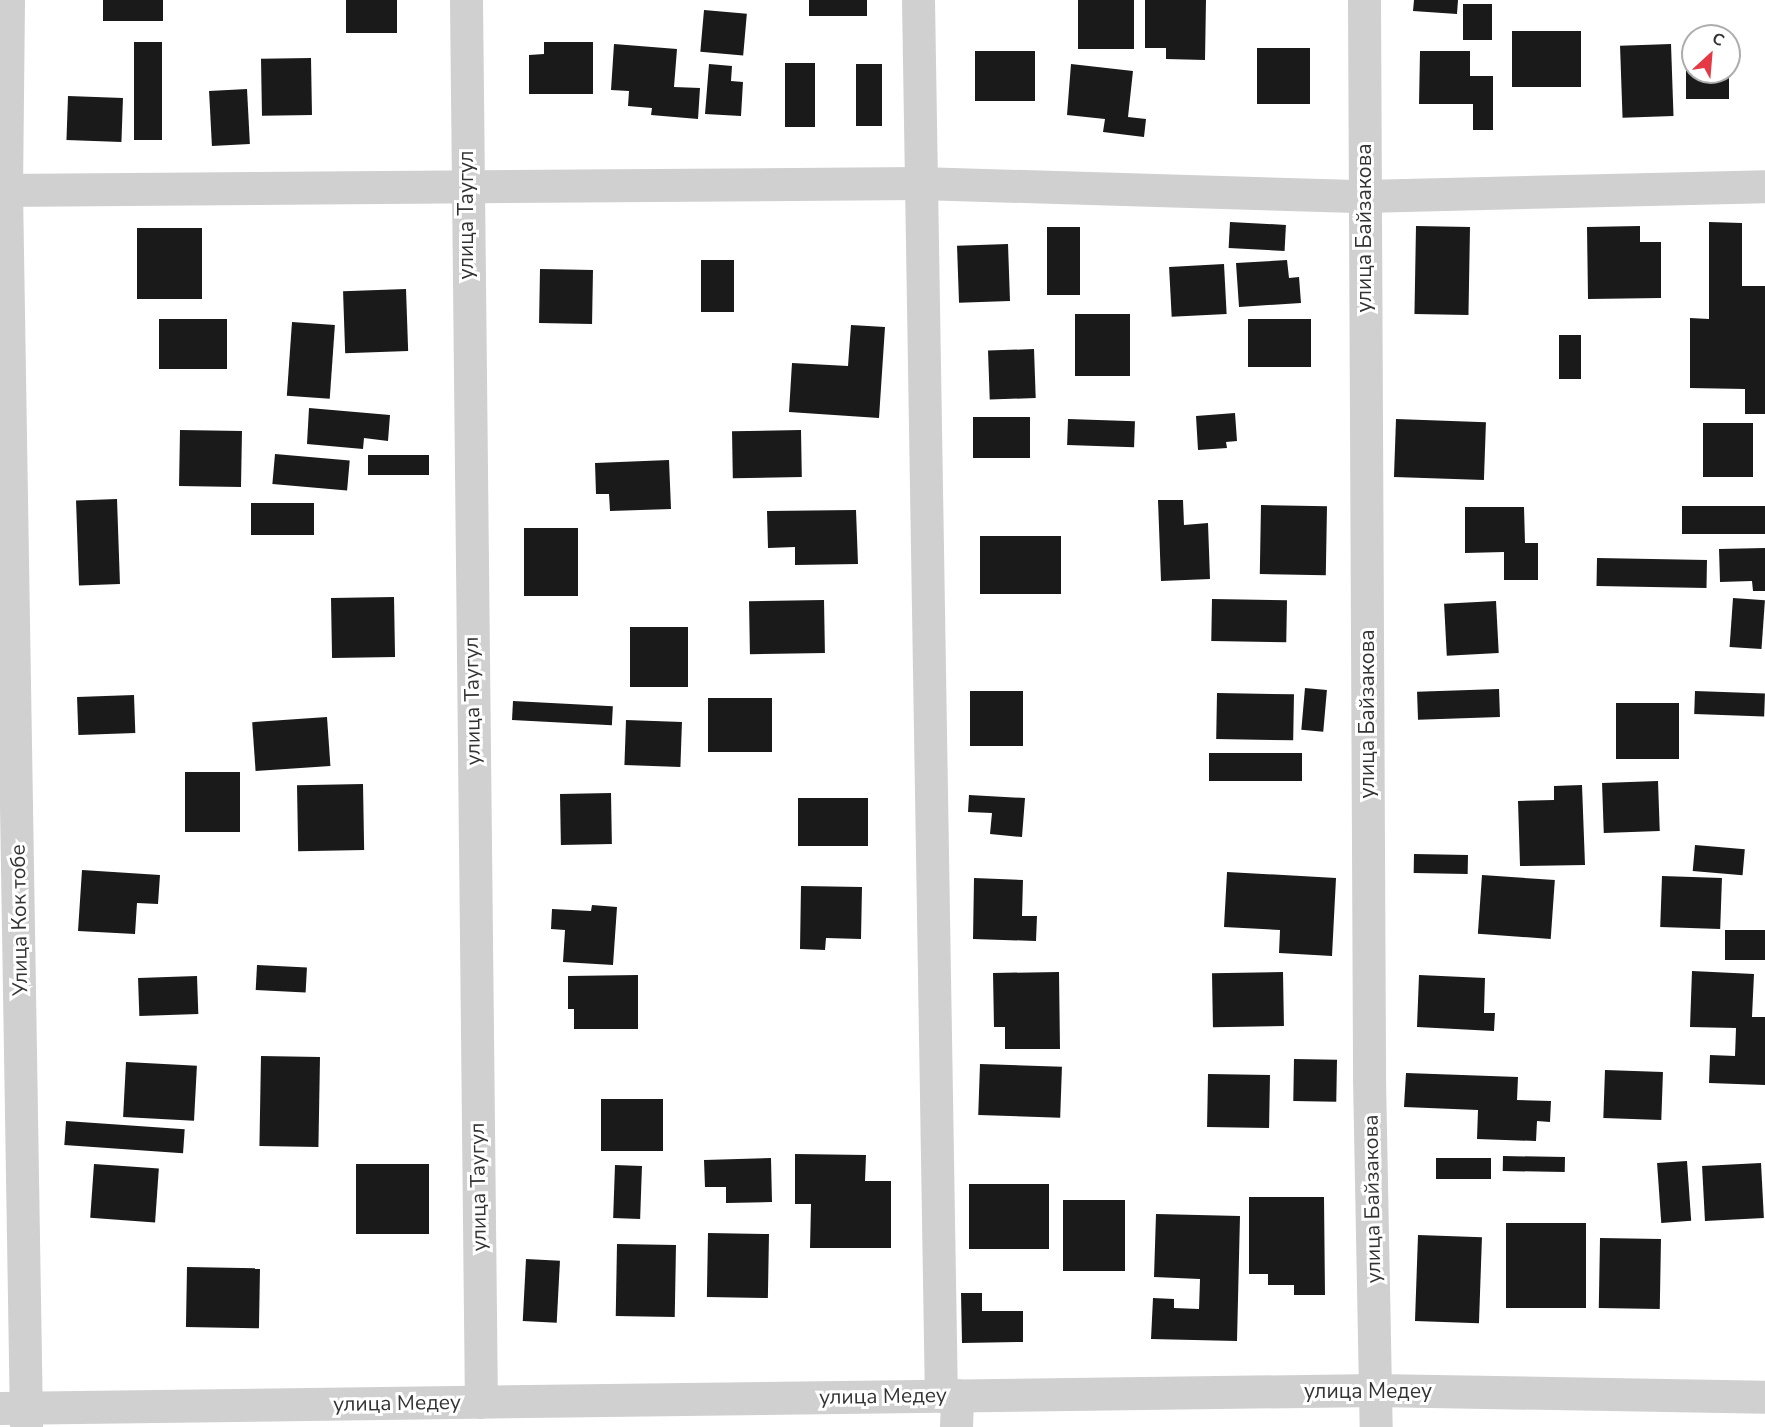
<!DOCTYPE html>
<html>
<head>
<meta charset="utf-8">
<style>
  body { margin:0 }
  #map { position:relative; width:1765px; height:1427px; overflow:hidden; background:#fff; font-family:"Nunito Sans",sans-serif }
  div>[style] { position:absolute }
  .building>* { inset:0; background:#1a1a1a; transform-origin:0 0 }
  .minor>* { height:33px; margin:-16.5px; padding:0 16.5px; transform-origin:16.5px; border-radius:16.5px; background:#d0d0d0 }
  span { translate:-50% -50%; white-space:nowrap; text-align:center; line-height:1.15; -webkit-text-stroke:6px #fff; paint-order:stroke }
  .street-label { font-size:21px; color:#333 }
  .north { position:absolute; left:1681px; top:24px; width:60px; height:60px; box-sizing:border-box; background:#fff; border:2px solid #adadad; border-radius:50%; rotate:26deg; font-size:16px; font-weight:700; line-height:24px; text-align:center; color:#333 }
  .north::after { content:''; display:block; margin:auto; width:21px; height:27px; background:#e63946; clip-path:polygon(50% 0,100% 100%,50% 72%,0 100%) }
</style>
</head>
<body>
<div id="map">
  <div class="building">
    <i style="left:103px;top:0;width:60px;height:21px"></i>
    <i style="left:346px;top:0;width:51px;height:33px"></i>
    <i style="left:809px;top:0;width:58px;height:16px"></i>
    <i style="left:1078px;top:0;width:56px;height:49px"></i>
    <i style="clip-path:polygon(1145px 0,1206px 0,1205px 60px,1166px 59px,1166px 48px,1145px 48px)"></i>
    <i style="clip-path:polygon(1414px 0,1458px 0,1457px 14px,1413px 11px)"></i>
    <i style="left:1463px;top:4px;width:29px;height:36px"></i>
    <i style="left:704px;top:10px;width:43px;height:42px;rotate:5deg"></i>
    <i style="left:1512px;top:31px;width:69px;height:56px"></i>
    <i style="left:134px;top:42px;width:28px;height:98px"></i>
    <i style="clip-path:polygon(544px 42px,593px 42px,593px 94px,529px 94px,529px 55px,544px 54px)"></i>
    <i style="clip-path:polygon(614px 44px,677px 49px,674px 87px,700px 88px,698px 119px,651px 115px,652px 108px,628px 106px,629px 91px,611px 90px)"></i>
    <i style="left:1671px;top:44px;width:72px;height:51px;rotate:88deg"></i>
    <i style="clip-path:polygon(1686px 46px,1693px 46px,1693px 72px,1729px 72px,1729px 99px,1686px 99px)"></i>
    <i style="left:1257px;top:48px;width:53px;height:56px"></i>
    <i style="left:975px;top:51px;width:60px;height:50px"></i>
    <i style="clip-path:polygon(1420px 51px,1470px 51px,1470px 76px,1493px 76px,1493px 130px,1473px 130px,1473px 104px,1419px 104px)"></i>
    <i style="left:311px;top:58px;width:57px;height:50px;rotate:89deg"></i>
    <i style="left:785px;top:63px;width:30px;height:64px"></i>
    <i style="clip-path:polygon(709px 64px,732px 66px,731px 81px,743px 82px,741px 116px,705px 114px)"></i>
    <i style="left:856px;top:64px;width:26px;height:62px"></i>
    <i style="clip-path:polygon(1071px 64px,1133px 71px,1128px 117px,1146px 119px,1144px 137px,1103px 132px,1105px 119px,1067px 115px)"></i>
    <i style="left:247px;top:89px;width:55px;height:38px;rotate:87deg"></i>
    <i style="left:68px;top:96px;width:55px;height:44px;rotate:2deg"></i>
    <i style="left:1230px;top:222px;width:56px;height:26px;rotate:3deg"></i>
    <i style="clip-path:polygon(1709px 222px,1742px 223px,1742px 286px,1765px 286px,1765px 414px,1745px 414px,1745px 389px,1690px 388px,1690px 318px,1709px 319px)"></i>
    <i style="left:1416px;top:226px;width:54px;height:88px;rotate:1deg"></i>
    <i style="clip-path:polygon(1640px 226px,1640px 242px,1661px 242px,1661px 298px,1588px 299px,1587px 227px)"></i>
    <i style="left:1047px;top:227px;width:33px;height:68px"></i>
    <i style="left:137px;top:228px;width:65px;height:71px"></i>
    <i style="left:1008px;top:244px;width:57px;height:51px;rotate:88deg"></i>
    <i style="left:701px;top:260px;width:33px;height:52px"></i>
    <i style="clip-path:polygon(1287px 260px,1289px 278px,1299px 277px,1301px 303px,1239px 307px,1236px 263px)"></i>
    <i style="left:1224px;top:264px;width:50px;height:55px;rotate:87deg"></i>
    <i style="left:540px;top:269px;width:53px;height:54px;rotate:1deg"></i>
    <i style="left:406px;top:289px;width:62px;height:63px;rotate:88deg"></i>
    <i style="left:1130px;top:314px;width:62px;height:55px;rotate:90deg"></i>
    <i style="left:159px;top:319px;width:68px;height:50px"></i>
    <i style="left:1248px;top:319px;width:63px;height:48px"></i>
    <i style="left:292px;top:322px;width:43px;height:74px;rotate:4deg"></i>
    <i style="clip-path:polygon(851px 325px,885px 327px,879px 418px,789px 412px,792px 363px,848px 366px)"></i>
    <i style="left:1559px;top:335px;width:22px;height:44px"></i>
    <i style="left:1034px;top:349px;width:49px;height:46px;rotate:88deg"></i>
    <i style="clip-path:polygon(309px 408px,390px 415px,388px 441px,364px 438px,363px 449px,307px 444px)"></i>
    <i style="clip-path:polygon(1235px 413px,1237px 441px,1226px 442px,1227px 448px,1198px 450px,1196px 416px)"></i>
    <i style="left:973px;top:417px;width:57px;height:41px"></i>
    <i style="left:1068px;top:419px;width:67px;height:26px;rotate:2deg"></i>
    <i style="left:1396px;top:419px;width:90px;height:58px;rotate:2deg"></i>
    <i style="left:1753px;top:423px;width:54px;height:50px;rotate:90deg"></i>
    <i style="left:180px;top:430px;width:62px;height:56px;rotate:1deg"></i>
    <i style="left:801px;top:430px;width:47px;height:69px;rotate:89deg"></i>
    <i style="left:275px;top:454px;width:75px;height:30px;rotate:5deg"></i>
    <i style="left:429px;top:455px;width:20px;height:61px;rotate:90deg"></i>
    <i style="clip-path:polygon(669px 460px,671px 509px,610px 511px,609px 494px,596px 494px,595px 463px)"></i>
    <i style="left:117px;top:499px;width:85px;height:41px;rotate:88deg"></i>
    <i style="clip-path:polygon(1158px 500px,1183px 500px,1184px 525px,1208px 523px,1210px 579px,1161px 581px)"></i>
    <i style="left:251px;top:503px;width:63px;height:32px"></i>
    <i style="left:1261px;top:505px;width:66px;height:69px;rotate:1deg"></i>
    <i style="left:1682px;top:506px;width:83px;height:28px"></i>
    <i style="clip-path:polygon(1465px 507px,1524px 507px,1525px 543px,1538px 543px,1538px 580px,1504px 580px,1504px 552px,1465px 553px)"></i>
    <i style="clip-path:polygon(856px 510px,858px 564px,795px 565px,795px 547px,768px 548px,767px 511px)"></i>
    <i style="left:524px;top:528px;width:54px;height:68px"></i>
    <i style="left:980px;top:536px;width:81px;height:58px"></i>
    <i style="clip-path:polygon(1765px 548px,1765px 591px,1753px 591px,1752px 581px,1720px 582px,1719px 549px)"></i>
    <i style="left:1597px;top:558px;width:110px;height:28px;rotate:1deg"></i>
    <i style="left:394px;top:597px;width:60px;height:63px;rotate:89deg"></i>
    <i style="left:1733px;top:598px;width:32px;height:49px;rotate:4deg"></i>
    <i style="left:1212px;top:599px;width:75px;height:42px;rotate:1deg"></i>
    <i style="left:824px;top:600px;width:53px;height:75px;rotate:89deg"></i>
    <i style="left:1496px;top:601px;width:52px;height:52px;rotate:87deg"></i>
    <i style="left:630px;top:627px;width:58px;height:60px"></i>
    <i style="left:1305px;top:688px;width:22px;height:42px;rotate:5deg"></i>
    <i style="left:1499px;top:689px;width:28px;height:82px;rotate:88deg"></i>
    <i style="left:970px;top:691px;width:53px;height:55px"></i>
    <i style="left:1695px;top:691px;width:70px;height:23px;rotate:2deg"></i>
    <i style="left:1217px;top:693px;width:77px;height:46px;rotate:1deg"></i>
    <i style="left:134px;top:695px;width:38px;height:57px;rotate:88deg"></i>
    <i style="left:708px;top:698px;width:64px;height:54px"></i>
    <i style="left:513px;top:701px;width:100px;height:19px;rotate:3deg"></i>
    <i style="left:1616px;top:703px;width:63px;height:56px"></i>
    <i style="left:327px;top:717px;width:49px;height:75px;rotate:86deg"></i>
    <i style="left:626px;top:720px;width:56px;height:45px;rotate:2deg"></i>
    <i style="left:1209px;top:753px;width:93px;height:28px"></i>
    <i style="left:240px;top:772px;width:60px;height:55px;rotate:90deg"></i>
    <i style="left:1658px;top:781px;width:50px;height:56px;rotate:88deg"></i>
    <i style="left:363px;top:784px;width:66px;height:66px;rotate:89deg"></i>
    <i style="clip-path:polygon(1582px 785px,1585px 865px,1520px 866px,1518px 801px,1554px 800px,1554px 786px)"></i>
    <i style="left:611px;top:793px;width:51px;height:51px;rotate:89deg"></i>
    <i style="clip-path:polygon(969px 795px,1025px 798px,1022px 837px,990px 834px,992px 813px,968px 812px)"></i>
    <i style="left:798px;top:798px;width:70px;height:48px"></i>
    <i style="left:1695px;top:845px;width:50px;height:26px;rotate:5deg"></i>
    <i style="left:1414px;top:854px;width:54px;height:19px;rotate:1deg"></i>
    <i style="clip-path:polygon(82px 870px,160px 875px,158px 904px,137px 903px,135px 934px,78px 931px)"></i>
    <i style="clip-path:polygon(1227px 872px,1336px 878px,1332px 956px,1279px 953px,1280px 930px,1224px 927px)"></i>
    <i style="left:1482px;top:875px;width:73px;height:59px;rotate:4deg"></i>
    <i style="left:1662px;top:876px;width:60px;height:51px;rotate:2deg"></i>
    <i style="clip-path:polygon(974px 878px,1023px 880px,1022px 916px,1037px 916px,1036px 941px,973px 939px)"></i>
    <i style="clip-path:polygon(801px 886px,862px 887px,861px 939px,826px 938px,825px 950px,800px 949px)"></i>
    <i style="clip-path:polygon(592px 905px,617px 907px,613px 965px,563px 962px,565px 930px,551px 929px,552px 909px,591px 911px)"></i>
    <i style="left:1725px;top:930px;width:40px;height:30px"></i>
    <i style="left:257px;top:965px;width:50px;height:25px;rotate:3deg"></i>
    <i style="clip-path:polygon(1692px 971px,1754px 974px,1752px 1017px,1765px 1017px,1765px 1085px,1709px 1083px,1710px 1055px,1735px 1056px,1736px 1028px,1690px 1027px)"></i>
    <i style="clip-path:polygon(1059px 972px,1060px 1049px,1005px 1049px,1005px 1027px,994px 1027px,993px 973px)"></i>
    <i style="left:1283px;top:972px;width:54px;height:71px;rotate:89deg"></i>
    <i style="clip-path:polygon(638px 975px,638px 1029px,574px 1029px,574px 1009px,568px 1009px,568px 976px)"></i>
    <i style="clip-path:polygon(1419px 975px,1485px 978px,1484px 1013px,1495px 1013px,1494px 1031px,1417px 1027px)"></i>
    <i style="left:197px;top:976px;width:38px;height:59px;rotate:88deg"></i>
    <i style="left:261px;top:1056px;width:59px;height:90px;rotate:1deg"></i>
    <i style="left:1294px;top:1059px;width:43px;height:42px;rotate:1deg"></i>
    <i style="left:126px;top:1062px;width:71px;height:55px;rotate:3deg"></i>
    <i style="left:980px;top:1064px;width:82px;height:51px;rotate:2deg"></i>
    <i style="left:1605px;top:1070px;width:58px;height:48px;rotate:2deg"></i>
    <i style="clip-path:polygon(1406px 1073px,1518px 1077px,1517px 1100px,1551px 1101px,1550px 1122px,1537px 1121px,1536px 1141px,1477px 1139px,1478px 1110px,1404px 1107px)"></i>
    <i style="left:1208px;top:1074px;width:62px;height:53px;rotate:1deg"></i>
    <i style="left:601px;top:1099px;width:62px;height:52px"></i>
    <i style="left:66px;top:1121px;width:119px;height:24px;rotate:4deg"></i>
    <i style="clip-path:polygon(795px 1154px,866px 1155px,865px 1181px,891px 1181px,891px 1248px,810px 1248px,811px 1204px,795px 1204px)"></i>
    <i style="left:1503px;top:1156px;width:62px;height:15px;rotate:1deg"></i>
    <i style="clip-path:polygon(771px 1158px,772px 1202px,726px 1203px,726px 1187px,705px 1187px,704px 1160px)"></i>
    <i style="left:1436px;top:1158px;width:55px;height:21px"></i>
    <i style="left:1687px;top:1161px;width:60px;height:30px;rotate:86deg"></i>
    <i style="left:1761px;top:1163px;width:55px;height:59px;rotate:87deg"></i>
    <i style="left:94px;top:1164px;width:65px;height:54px;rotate:4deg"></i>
    <i style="left:356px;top:1164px;width:73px;height:70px"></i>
    <i style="left:615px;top:1165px;width:27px;height:53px;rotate:2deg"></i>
    <i style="left:969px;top:1184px;width:80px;height:65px"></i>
    <i style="clip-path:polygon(1249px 1197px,1324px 1197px,1325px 1295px,1294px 1295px,1294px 1285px,1268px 1285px,1268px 1274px,1249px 1274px)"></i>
    <i style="left:1063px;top:1200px;width:62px;height:71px"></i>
    <i style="clip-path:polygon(1156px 1214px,1240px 1216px,1237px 1341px,1151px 1339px,1153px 1298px,1174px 1299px,1174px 1308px,1199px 1309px,1200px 1279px,1154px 1277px)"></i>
    <i style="left:1506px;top:1223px;width:80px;height:85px"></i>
    <i style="left:708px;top:1233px;width:61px;height:64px;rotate:1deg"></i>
    <i style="left:1418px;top:1235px;width:64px;height:86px;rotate:2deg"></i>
    <i style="left:1600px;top:1238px;width:61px;height:70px;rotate:1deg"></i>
    <i style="left:617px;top:1244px;width:59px;height:72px;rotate:1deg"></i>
    <i style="left:526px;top:1259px;width:34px;height:62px;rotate:3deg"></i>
    <i style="left:187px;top:1267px;width:73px;height:60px;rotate:1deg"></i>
    <i style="clip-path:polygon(961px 1293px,982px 1293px,982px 1311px,1023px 1311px,1023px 1342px,962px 1343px)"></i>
  </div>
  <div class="minor">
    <i style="left:8px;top:0;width:190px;rotate:90.6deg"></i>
    <i style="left:6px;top:190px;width:1237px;rotate:89.07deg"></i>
    <i style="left:466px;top:0;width:1402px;rotate:89.39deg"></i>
    <i style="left:918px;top:0;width:1396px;rotate:89.06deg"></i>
    <i style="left:1364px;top:0;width:1078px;rotate:89.73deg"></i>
    <i style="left:1369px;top:1078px;width:349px;rotate:88.9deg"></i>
    <i style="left:0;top:190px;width:919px;rotate:-0.44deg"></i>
    <i style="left:919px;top:183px;width:445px;rotate:1.7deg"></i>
    <i style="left:1364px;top:196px;width:401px;rotate:-1.4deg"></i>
    <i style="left:0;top:1408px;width:1375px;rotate:-0.75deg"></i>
    <i style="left:1375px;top:1390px;width:390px;rotate:1deg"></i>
    <i style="left:956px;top:1427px;width:32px;rotate:-88deg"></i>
  </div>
  <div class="street-label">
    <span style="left:466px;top:215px;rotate:-90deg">улица Таугул</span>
    <span style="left:1364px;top:228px;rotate:-90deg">улица Байзакова</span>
    <span style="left:472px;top:701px;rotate:-91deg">улица Таугул</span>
    <span style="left:1367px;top:714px;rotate:-90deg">улица Байзакова</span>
    <span style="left:19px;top:920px;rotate:-91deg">Улица Кок тобе</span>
    <span style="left:478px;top:1187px;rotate:-91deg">улица Таугул</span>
    <span style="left:1372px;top:1199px;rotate:-91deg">улица Байзакова</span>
    <span style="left:1368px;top:1391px">улица Медеу</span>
    <span style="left:883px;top:1396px;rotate:-1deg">улица Медеу</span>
    <span style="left:397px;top:1403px;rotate:-1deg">улица Медеу</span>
  </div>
  <div class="north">С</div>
</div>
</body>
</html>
